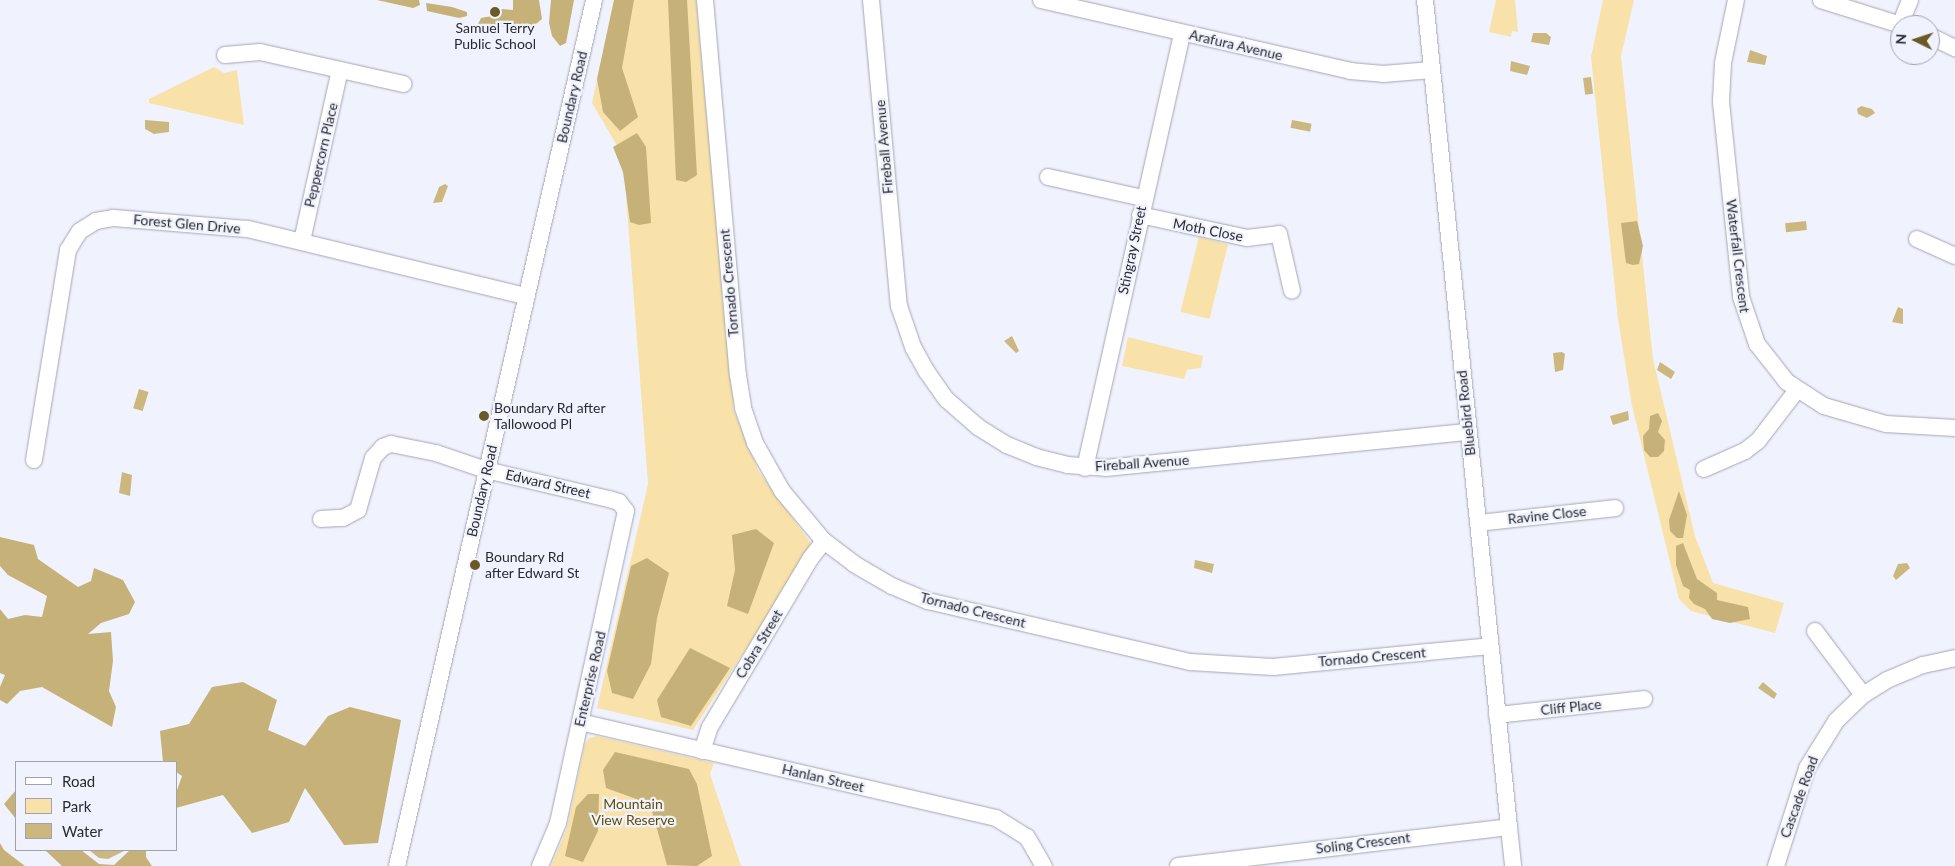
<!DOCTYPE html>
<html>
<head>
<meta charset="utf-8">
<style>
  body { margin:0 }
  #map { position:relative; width:1955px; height:866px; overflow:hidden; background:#f0f3fe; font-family:Lato,sans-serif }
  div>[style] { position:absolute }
  .green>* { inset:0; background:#f8e2a9; transform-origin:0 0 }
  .forest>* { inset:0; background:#c6b178 }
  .water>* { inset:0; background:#ccb77e; transform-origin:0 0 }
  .roads { filter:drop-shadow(0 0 1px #a3a5b3) drop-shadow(0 0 1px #a3a5b3) }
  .minor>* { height:16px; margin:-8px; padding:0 8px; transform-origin:8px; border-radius:8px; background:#fff }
  .dots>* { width:14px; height:14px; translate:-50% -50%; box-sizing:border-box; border:2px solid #f0f3fe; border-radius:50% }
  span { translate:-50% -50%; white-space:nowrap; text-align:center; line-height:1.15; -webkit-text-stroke:4.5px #f0f3fe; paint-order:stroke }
  .poi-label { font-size:14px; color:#2a2b30 }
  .left { translate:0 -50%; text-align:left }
  .street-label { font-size:14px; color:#2a2b30 }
  .park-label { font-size:14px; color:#644e04 }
  .legend { position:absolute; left:15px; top:761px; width:162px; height:90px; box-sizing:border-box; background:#f0f3fe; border:1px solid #a1a3ac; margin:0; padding:6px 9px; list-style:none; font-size:15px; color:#2a2b30 }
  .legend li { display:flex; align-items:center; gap:10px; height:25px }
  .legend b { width:25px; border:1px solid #a1a3ac }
  .north { position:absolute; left:1890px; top:15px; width:50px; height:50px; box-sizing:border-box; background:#f0f3fe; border:1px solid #a1a3ac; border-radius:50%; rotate:274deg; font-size:14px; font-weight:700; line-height:20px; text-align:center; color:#2a2b30 }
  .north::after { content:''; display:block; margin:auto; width:18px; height:22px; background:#6b5a28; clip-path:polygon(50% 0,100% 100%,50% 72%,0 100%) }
</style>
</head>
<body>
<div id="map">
  <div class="green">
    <i style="clip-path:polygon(614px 0,696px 0,734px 411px,759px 472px,813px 546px,693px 730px,597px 708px,648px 484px,623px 156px,592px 103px)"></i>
    <i style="clip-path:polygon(1496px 0,1515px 0,1518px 32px,1512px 31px,1511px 37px,1489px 32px)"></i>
    <i style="clip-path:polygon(1603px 0,1634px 0,1621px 56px,1653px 359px,1695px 536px,1713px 583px,1784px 603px,1775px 633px,1691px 611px,1679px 599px,1632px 406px,1618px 319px,1591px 57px)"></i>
    <i style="clip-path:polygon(214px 67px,224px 73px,237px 70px,244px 125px,149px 103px,149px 99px)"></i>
    <i style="left:1199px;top:237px;width:30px;height:77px;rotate:14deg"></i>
    <i style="clip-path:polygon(1128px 337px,1203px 356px,1201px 368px,1187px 370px,1184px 379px,1122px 366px)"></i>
    <i style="clip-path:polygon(597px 736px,714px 763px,710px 774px,741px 866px,551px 866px,567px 828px,585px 744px,589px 738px)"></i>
  </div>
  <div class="forest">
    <i style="clip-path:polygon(377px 0,419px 0,420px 5px,413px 8px)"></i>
    <i style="clip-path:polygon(513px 0,539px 0,542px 19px,530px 29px,478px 24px,481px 18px,492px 16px,502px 9px,513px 10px)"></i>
    <i style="clip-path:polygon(551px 0,574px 0,566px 43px,560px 46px,552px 36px,549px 23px)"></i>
    <i style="clip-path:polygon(614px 0,634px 0,622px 68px,638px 117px,620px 131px,603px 112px,597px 79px)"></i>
    <i style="clip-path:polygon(668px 0,687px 0,697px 175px,686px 182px,676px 180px)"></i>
    <i style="clip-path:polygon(426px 3px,452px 7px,467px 12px,467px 16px,459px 18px,427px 11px)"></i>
    <i style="clip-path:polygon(637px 133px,646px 147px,651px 223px,639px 225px,630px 222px,623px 172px,613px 147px)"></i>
    <i style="clip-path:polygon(1637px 221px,1643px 246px,1639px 264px,1633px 265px,1626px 263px,1621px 223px)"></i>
    <i style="clip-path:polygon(1658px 413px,1662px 421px,1658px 432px,1665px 440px,1664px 451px,1658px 457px,1650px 457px,1644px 450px,1643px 436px,1649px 429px,1650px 416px)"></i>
    <i style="clip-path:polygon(1679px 491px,1687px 515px,1683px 538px,1677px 538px,1670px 531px,1669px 520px)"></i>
    <i style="clip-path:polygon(756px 529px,774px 543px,748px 614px,727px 606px,735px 570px,732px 535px)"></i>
    <i style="clip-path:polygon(0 537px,34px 545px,38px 559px,78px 587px,91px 581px,94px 568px,123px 580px,135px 602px,129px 614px,101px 623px,88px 634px,111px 632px,113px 661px,109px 691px,116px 707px,112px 727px,42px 687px,20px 691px,7px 704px,0 700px,0 687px,5px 675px,0 673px,0 609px,8px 619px,25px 615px,42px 617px,47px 596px,8px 575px,0 566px)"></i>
    <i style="clip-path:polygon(1683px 543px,1697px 579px,1717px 593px,1717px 600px,1748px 607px,1750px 619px,1730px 623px,1712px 619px,1705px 609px,1694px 604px,1689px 598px,1690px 590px,1683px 586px,1676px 565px,1676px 546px)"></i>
    <i style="clip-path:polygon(647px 558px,669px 573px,657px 618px,651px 664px,633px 699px,612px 693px,607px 671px,631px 566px)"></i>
    <i style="clip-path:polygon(690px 648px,730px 668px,691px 726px,661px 717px,657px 700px)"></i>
    <i style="clip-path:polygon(243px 682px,277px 700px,268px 730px,305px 746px,328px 716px,350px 707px,401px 720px,378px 843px,344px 845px,305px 788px,289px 822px,252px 833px,223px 795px,176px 808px,176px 793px,182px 776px,176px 772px,176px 762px,163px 762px,160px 731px,189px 724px,212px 687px)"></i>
    <i style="clip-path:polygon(615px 752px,689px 769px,697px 784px,712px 856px,697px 866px,667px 865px,650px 804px,606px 788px,603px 770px)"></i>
    <i style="clip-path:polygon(16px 790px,16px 819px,4px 804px)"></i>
    <i style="clip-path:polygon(588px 794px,599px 794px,598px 831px,583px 862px,565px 856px,576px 807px)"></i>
    <i style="clip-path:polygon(0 843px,4px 850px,25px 866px,0 866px)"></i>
    <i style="clip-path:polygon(45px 850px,81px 850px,99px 864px,114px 865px,130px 850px,146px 850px,146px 857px,152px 866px,62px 866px)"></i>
  </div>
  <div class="water">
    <i style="clip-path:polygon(1533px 33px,1546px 33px,1551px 37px,1549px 45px,1531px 42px)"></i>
    <i style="clip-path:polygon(1750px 50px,1767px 56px,1765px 65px,1747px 62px)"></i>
    <i style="clip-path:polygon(1511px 61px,1530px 66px,1527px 75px,1510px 71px)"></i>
    <i style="left:1591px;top:77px;width:17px;height:8px;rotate:83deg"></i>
    <i style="clip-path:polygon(1861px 106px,1872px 109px,1875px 113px,1867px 118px,1858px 114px,1857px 109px)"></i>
    <i style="clip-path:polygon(145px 120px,169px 122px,169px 132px,154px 134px,145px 129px)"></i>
    <i style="left:1292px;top:120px;width:20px;height:8px;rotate:11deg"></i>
    <i style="clip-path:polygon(445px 184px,448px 186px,442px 202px,433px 203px,439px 187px)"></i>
    <i style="left:1806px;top:221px;width:9px;height:21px;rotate:84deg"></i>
    <i style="clip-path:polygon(1898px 307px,1903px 309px,1903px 324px,1892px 322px)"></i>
    <i style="clip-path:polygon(1012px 336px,1019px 351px,1016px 353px,1004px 341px)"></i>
    <i style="clip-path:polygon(1562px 352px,1565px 354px,1563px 370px,1555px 372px,1553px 353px)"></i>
    <i style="clip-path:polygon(1660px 362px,1675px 372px,1671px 379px,1657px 370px)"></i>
    <i style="left:139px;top:389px;width:10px;height:20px;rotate:17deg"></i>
    <i style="clip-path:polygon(1628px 411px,1629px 420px,1613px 425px,1610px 416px)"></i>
    <i style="clip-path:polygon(122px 472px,132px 475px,130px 496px,119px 493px)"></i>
    <i style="clip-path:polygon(1195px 560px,1214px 564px,1212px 573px,1194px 568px)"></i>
    <i style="clip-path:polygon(1898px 564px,1907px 563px,1910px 568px,1896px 580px,1893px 576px)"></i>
    <i style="clip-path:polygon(1763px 682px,1777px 694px,1774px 699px,1758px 688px)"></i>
    <i style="clip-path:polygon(89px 850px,126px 850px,108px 859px,99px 858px)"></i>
  </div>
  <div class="roads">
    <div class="minor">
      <i style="left:705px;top:0;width:376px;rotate:85deg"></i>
      <i style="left:738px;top:375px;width:33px;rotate:81deg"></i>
      <i style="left:743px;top:408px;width:37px;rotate:71deg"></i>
      <i style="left:755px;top:443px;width:55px;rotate:60.6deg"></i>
      <i style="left:782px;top:491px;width:65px;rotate:50deg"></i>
      <i style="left:824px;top:541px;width:38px;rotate:37deg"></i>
      <i style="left:854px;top:564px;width:44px;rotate:30.1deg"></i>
      <i style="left:892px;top:586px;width:39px;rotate:23deg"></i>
      <i style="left:928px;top:601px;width:269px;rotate:13.1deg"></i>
      <i style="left:1190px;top:662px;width:83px;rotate:3.4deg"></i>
      <i style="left:1273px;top:667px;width:218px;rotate:-5.5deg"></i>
      <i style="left:871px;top:0;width:307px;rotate:84.8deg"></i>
      <i style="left:899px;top:306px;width:43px;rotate:71.1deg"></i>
      <i style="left:913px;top:347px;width:29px;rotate:61deg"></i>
      <i style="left:927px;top:372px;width:33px;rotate:55deg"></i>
      <i style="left:946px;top:399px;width:43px;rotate:41.2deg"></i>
      <i style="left:978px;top:427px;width:34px;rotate:32deg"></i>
      <i style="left:1007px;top:445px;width:31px;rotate:22deg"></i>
      <i style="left:1036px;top:457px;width:32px;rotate:14deg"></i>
      <i style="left:1067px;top:465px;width:39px;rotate:4deg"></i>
      <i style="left:1106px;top:468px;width:364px;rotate:-5.7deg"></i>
      <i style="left:1041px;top:0;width:317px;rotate:12.9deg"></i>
      <i style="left:1350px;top:71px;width:33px;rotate:5deg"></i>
      <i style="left:1383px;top:74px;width:49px;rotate:-4.7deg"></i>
      <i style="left:1425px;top:0;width:831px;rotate:84.2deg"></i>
      <i style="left:1736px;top:0;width:64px;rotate:101.7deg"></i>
      <i style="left:1723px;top:63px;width:39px;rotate:93deg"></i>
      <i style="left:1721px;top:102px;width:196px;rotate:84.1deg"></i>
      <i style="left:1741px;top:297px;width:50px;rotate:71.2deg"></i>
      <i style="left:1757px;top:344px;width:48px;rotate:51.7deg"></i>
      <i style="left:1787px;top:382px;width:44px;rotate:33deg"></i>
      <i style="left:1824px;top:406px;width:65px;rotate:16.2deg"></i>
      <i style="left:1886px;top:424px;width:69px;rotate:3.3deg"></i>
      <i style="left:1821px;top:0;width:84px;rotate:17.4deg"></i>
      <i style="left:1900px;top:25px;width:27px;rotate:-68deg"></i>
      <i style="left:1930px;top:36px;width:28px;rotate:26deg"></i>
      <i style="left:225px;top:55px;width:35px;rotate:-5deg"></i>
      <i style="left:260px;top:52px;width:147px;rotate:12.6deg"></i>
      <i style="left:1048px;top:177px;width:97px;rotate:12.5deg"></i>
      <i style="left:1140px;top:215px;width:109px;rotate:12.1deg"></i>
      <i style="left:1247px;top:238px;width:32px;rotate:-7deg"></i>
      <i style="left:1279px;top:234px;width:58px;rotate:77.2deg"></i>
      <i style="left:1917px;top:239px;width:42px;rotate:24.1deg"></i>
      <i style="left:302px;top:241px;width:175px;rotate:-77.5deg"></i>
      <i style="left:34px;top:460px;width:213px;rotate:-80.8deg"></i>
      <i style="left:68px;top:250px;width:22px;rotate:-58deg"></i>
      <i style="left:80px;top:231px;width:19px;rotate:-32deg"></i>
      <i style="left:96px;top:221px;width:17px;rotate:-10deg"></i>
      <i style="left:113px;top:218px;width:135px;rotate:4.7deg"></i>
      <i style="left:248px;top:229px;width:285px;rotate:13.6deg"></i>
      <i style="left:1085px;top:468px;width:446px;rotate:-77.4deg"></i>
      <i style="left:1704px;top:469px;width:45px;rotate:-23.7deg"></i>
      <i style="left:1745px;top:451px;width:16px;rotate:-38deg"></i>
      <i style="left:1758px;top:441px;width:64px;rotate:-52.6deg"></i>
      <i style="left:321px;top:519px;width:22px;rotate:-3deg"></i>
      <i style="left:343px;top:518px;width:17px;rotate:-28deg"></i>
      <i style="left:358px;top:510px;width:54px;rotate:-73.9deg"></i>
      <i style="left:373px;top:458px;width:15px;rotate:-48deg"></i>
      <i style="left:383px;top:447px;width:9px;rotate:-21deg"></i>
      <i style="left:391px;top:444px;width:46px;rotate:11.3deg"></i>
      <i style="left:436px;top:453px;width:53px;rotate:18.8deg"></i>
      <i style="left:486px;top:470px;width:126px;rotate:13.3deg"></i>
      <i style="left:609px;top:499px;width:10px;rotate:17deg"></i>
      <i style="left:619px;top:502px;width:11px;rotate:52deg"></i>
      <i style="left:626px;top:511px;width:319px;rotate:102.3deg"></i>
      <i style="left:558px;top:823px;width:47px;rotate:112.7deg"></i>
      <i style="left:1478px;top:523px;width:138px;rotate:-6.2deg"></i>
      <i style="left:1815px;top:631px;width:80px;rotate:53.1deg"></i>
      <i style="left:1497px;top:715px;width:148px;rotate:-6.2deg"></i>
      <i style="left:580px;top:722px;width:427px;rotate:13deg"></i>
      <i style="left:996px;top:818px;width:36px;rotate:32deg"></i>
      <i style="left:1027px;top:837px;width:34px;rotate:60deg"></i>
      <i style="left:702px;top:751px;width:25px;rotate:-72deg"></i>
      <i style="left:710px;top:727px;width:196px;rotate:-59.2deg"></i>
      <i style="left:810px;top:559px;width:23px;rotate:-52deg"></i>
      <i style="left:397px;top:866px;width:888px;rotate:-77.18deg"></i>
      <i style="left:1178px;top:866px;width:333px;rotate:-6.7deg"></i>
      <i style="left:1509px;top:827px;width:39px;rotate:84deg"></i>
      <i style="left:1776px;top:866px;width:103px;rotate:-72.4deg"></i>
      <i style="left:1807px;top:768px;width:55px;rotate:-58.3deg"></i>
      <i style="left:1836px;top:721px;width:37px;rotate:-44deg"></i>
      <i style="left:1863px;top:695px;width:28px;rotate:-32deg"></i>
      <i style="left:1887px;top:680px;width:39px;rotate:-23deg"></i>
      <i style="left:1923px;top:665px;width:33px;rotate:-12deg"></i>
    </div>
  </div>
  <div class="dots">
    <i style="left:495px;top:12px;background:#6b5a28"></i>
    <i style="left:484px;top:416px;background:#6b5a28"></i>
    <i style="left:475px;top:565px;background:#6b5a28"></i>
  </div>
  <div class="poi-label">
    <span style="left:495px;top:36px">Samuel Terry<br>Public School</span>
    <span class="left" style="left:494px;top:416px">Boundary Rd after<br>Tallowood Pl</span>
    <span class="left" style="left:485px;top:565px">Boundary Rd<br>after Edward St</span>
  </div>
  <div class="street-label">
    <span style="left:1236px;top:45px;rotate:13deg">Arafura Avenue</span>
    <span style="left:572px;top:97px;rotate:-77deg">Boundary Road</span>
    <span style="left:884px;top:147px;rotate:-95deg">Fireball Avenue</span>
    <span style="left:321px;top:155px;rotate:-77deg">Peppercorn Place</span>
    <span style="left:187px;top:224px;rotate:5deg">Forest Glen Drive</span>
    <span style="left:1208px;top:230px;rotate:11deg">Moth Close</span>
    <span style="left:1132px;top:250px;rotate:-78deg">Stingray Street</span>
    <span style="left:1738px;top:256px;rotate:83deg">Waterfall Crescent</span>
    <span style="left:729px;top:283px;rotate:-95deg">Tornado Crescent</span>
    <span style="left:1466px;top:413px;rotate:-96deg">Bluebird Road</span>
    <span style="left:1142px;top:463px;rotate:-4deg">Fireball Avenue</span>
    <span style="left:548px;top:484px;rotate:13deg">Edward Street</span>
    <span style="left:482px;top:491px;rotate:-77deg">Boundary Road</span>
    <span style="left:1547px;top:515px;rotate:-6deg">Ravine Close</span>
    <span style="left:973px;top:610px;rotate:14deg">Tornado Crescent</span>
    <span style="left:759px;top:644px;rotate:-59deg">Cobra Street</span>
    <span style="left:1372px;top:657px;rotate:-5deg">Tornado Crescent</span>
    <span style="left:590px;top:679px;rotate:-77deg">Enterprise Road</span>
    <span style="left:1571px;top:707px;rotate:-6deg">Cliff Place</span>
    <span style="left:823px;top:778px;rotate:13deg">Hanlan Street</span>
    <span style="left:1799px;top:797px;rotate:-70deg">Cascade Road</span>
    <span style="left:1363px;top:843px;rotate:-7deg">Soling Crescent</span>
  </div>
  <div class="park-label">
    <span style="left:633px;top:812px">Mountain<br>View Reserve</span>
  </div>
  <ul class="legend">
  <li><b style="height:6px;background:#fff"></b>Road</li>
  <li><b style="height:14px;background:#f8e2a9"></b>Park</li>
  <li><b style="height:14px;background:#ccb77e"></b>Water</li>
  </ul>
  <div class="north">N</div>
</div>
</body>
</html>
